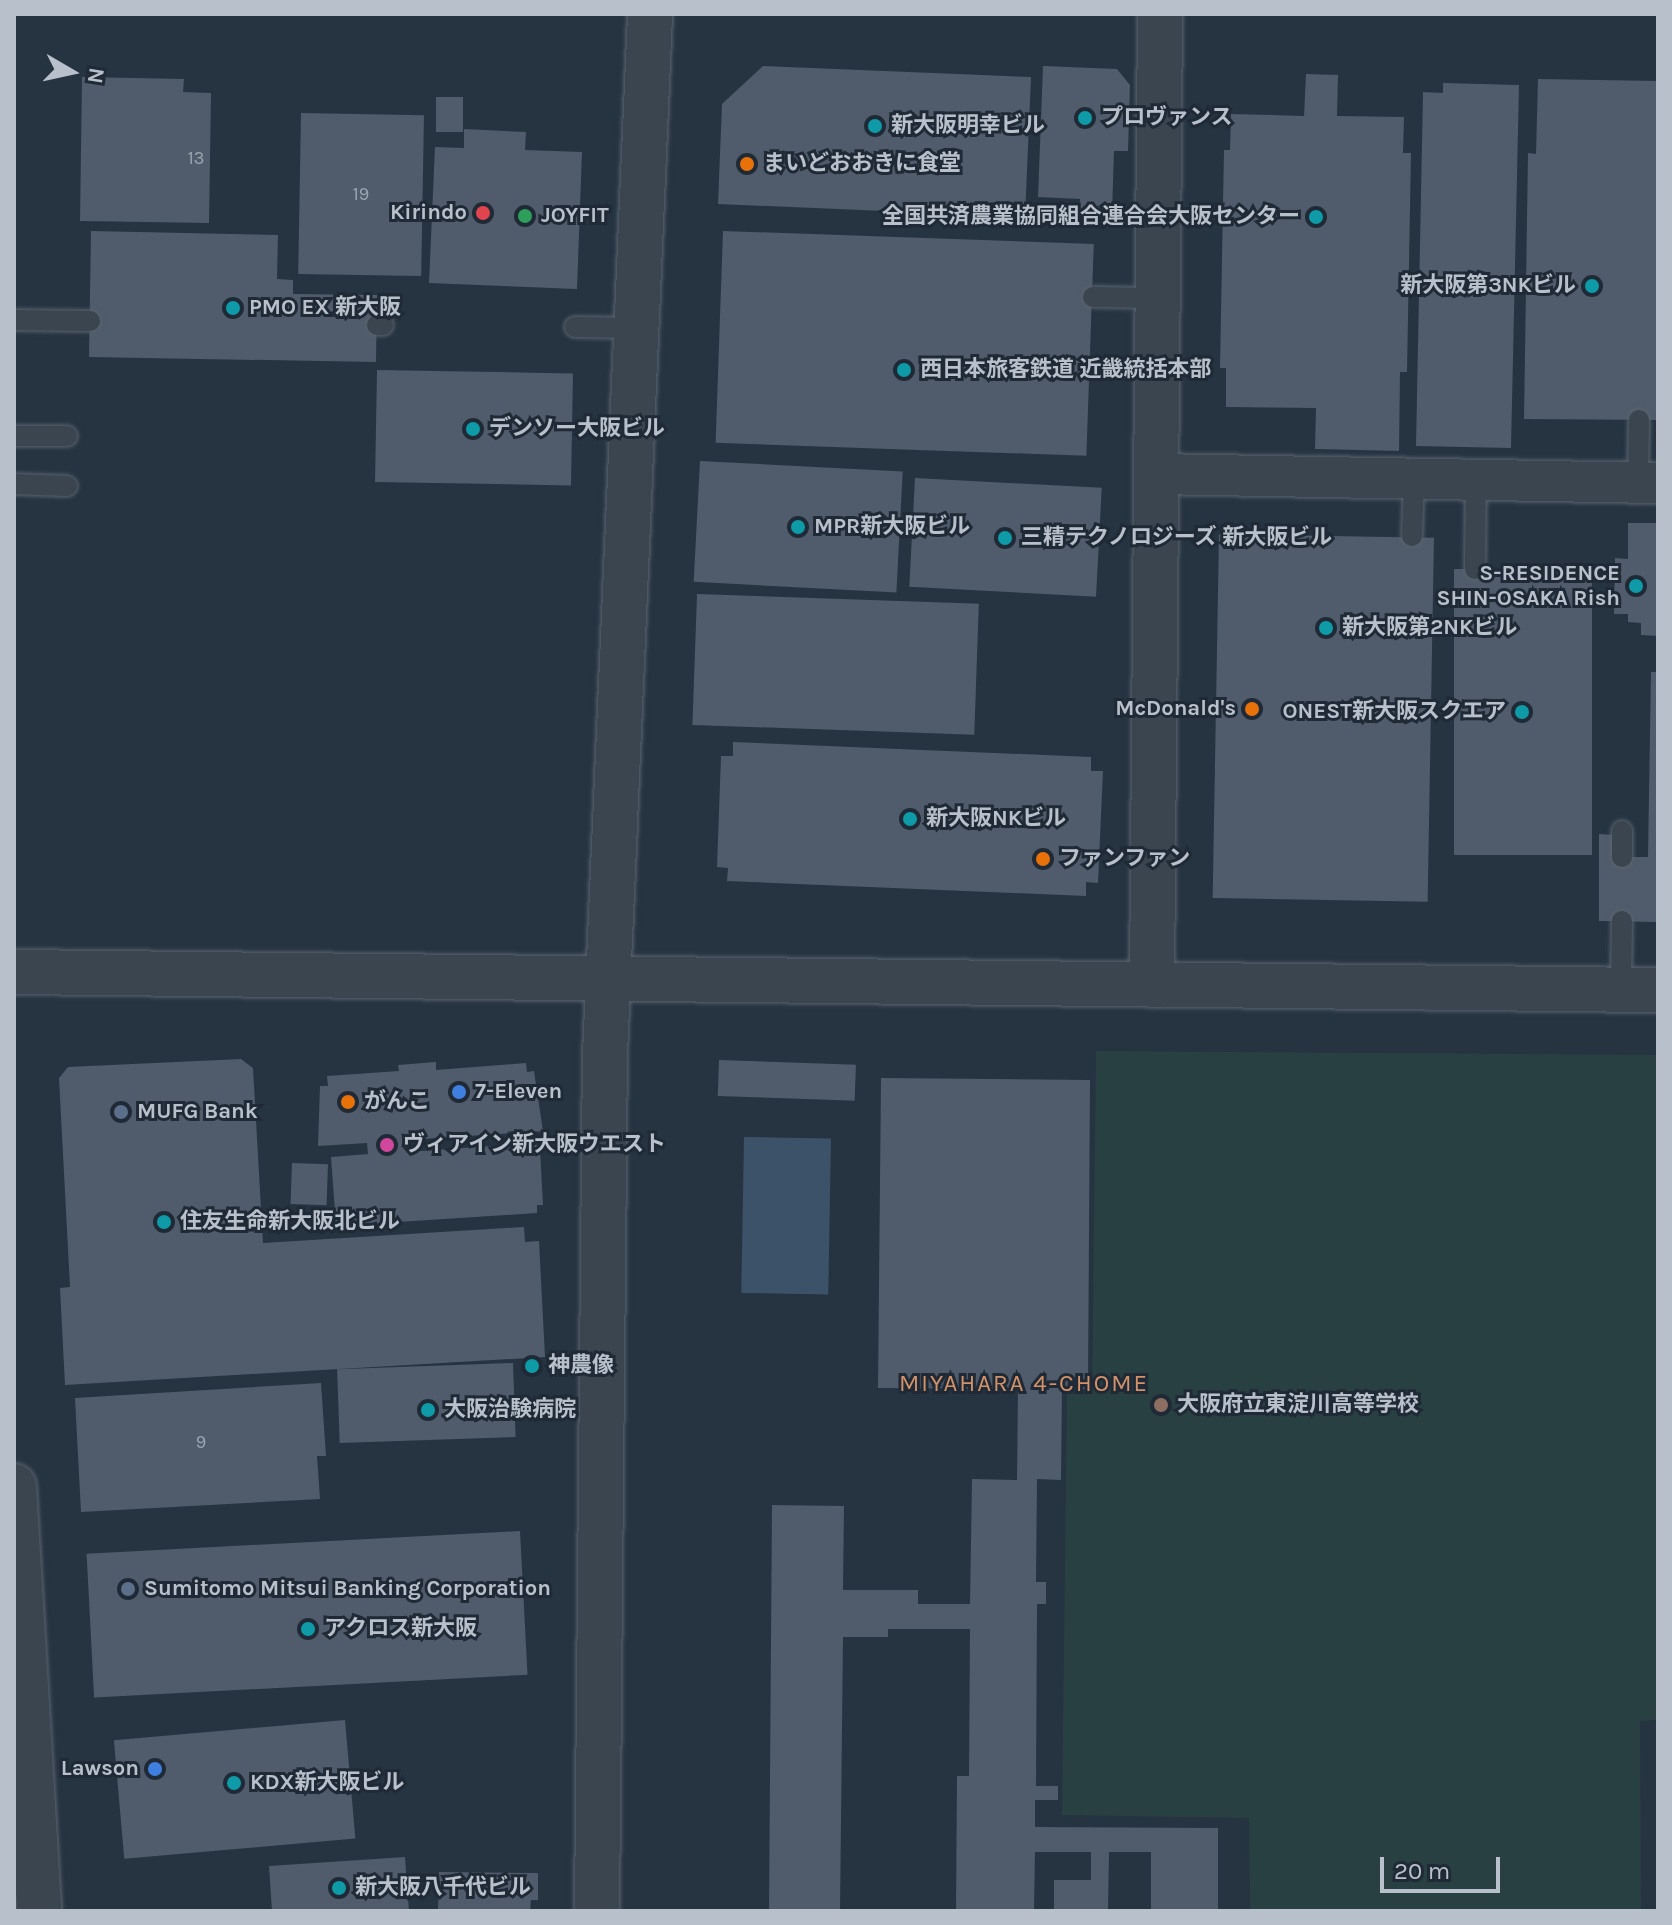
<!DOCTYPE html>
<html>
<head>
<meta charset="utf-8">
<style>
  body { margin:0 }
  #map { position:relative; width:1672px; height:1925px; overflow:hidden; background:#263341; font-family:Karla,"Noto Sans JP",sans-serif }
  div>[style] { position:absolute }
  .green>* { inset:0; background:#284042 }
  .water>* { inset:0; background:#3c5269; transform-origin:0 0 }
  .building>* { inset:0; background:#505c6b; transform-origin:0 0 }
  .roads { filter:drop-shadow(0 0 2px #58636e) drop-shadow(0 0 2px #58636e) }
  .service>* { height:20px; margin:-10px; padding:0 10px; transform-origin:10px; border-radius:10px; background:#3b4550 }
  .minor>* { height:40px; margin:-20px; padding:0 20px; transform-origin:20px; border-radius:20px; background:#3b4550 }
  .tertiary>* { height:44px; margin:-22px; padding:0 22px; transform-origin:22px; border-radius:22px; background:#3b4550 }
  .dots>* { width:22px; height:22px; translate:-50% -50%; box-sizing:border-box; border:4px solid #1f2a36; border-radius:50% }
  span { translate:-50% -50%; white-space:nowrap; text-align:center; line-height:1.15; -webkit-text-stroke:6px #1f2a36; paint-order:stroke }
  .number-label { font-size:18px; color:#9da7b3 }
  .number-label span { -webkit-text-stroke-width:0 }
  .poi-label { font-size:22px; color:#b7c0cb; font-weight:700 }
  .left { translate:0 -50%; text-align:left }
  .right { translate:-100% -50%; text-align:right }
  .neighbourhood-label { font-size:24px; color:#d49269; letter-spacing:2px }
  .frame { position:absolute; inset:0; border:16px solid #b7c0cb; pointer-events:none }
  .north { position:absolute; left:32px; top:32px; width:80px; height:80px; -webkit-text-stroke:6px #1f2a36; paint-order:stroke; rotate:99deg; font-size:22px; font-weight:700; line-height:32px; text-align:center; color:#b7c0cb }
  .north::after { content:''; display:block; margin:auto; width:28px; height:36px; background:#b7c0cb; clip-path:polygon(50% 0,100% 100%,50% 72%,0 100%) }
  .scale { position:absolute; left:1380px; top:1857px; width:120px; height:36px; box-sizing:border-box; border:4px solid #b7c0cb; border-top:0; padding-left:10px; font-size:24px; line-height:28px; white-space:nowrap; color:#b7c0cb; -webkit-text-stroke:6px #1f2a36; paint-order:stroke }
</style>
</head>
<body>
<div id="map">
  <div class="green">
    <i style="clip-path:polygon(1096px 1051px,1658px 1055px,1658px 1720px,1640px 1721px,1641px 1911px,1250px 1911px,1249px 1818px,1062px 1815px,1067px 1394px,1092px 1394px)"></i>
  </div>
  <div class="water">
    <i style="left:744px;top:1137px;width:87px;height:156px;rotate:1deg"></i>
  </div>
  <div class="building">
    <i style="clip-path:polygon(763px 66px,1031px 77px,1025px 217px,718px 204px,722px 104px)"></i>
    <i style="clip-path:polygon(1043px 66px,1117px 69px,1130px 85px,1128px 151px,1114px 151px,1112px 214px,1079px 213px,1080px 199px,1038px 197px)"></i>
    <i style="clip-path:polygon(1306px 74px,1338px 75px,1337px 116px,1404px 117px,1403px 153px,1411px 153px,1407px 372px,1400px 372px,1399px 451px,1315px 449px,1316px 408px,1226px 407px,1226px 368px,1220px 368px,1224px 150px,1230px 150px,1231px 114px,1304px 116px)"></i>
    <i style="clip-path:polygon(82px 77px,184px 79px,183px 92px,211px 93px,209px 223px,80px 221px)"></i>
    <i style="clip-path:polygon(1538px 79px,1658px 81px,1658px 420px,1524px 419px,1528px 153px,1536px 154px)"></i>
    <i style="clip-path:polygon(1443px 83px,1519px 85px,1511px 448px,1416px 446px,1423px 92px,1443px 93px)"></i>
    <i style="left:436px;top:97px;width:27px;height:35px"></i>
    <i style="left:301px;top:113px;width:123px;height:161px;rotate:1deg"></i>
    <i style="clip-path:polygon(464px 129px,526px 132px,525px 150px,582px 152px,577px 289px,429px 283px,435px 147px,464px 148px)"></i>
    <i style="clip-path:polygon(91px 231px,278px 235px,277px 279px,293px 280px,293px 294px,377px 295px,376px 362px,89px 357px)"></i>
    <i style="left:723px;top:231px;width:371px;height:212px;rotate:2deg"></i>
    <i style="left:377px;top:370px;width:196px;height:112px;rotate:1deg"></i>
    <i style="left:700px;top:461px;width:203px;height:121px;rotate:3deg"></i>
    <i style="left:915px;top:478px;width:187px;height:109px;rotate:3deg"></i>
    <i style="clip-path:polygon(1628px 523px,1658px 523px,1658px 636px,1641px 635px,1641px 623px,1628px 622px,1628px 614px,1614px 614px,1615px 558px,1628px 559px)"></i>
    <i style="left:1219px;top:534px;width:215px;height:364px;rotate:1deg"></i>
    <i style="left:1454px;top:569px;width:138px;height:286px"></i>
    <i style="left:697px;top:594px;width:282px;height:131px;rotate:2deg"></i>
    <i style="clip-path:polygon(1651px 672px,1658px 672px,1658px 922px,1599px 921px,1599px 834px,1613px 835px,1612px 857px,1648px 857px)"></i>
    <i style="clip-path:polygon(733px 742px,1091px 757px,1091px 771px,1103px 771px,1098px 883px,1086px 882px,1086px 896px,727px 881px,728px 868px,717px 867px,721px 756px,733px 756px)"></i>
    <i style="clip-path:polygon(241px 1059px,253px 1068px,263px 1243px,524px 1227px,525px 1242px,539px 1241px,545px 1357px,65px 1385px,60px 1288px,70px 1287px,59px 1078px,68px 1067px)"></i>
    <i style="left:719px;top:1060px;width:137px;height:36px;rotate:2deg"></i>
    <i style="clip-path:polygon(436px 1062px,436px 1070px,526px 1063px,527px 1072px,534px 1071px,543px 1131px,407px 1140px,407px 1152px,535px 1143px,540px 1149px,543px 1205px,537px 1205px,537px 1213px,336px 1226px,331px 1157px,368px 1154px,367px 1143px,318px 1146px,320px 1086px,328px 1086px,327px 1076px,399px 1071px,398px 1065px)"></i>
    <i style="clip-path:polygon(881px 1078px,1090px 1080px,1088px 1389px,1062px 1389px,1061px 1480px,1037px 1479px,1036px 1582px,1046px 1582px,1046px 1604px,1037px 1604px,1036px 1786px,1058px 1786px,1058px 1800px,1035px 1800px,1035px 1827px,1218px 1828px,1218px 1911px,1151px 1911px,1151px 1852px,1109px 1852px,1108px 1911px,1054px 1911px,1054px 1880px,1091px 1880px,1091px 1852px,1035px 1852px,1034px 1911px,956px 1911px,957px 1776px,969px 1776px,970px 1629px,888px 1629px,888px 1637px,843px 1637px,840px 1911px,769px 1911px,772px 1505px,844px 1506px,843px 1590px,918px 1590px,918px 1604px,970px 1604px,972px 1479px,1017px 1480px,1018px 1389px,878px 1388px)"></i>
    <i style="left:292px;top:1163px;width:36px;height:41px;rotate:2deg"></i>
    <i style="left:513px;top:1363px;width:74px;height:176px;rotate:88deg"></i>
    <i style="clip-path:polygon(321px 1383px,326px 1456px,317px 1456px,320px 1499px,81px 1512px,75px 1398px)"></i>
    <i style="left:520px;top:1531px;width:144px;height:434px;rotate:87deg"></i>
    <i style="left:345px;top:1720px;width:119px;height:232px;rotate:85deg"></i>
    <i style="clip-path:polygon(405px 1857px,409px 1911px,272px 1911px,269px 1866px)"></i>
    <i style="clip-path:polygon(439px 1872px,538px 1873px,538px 1900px,531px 1900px,530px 1911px,444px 1911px,438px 1909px)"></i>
  </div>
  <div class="roads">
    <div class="service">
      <i style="left:1093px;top:297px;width:63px;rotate:0.9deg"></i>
      <i style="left:14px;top:320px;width:76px;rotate:0.8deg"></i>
      <i style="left:377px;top:325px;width:6px"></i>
      <i style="left:575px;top:327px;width:64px;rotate:0.9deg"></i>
      <i style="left:14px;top:436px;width:53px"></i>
      <i style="left:1638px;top:483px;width:63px;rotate:-89.1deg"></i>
      <i style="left:14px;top:484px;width:53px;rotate:2.2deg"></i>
      <i style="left:1412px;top:536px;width:57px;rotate:-88deg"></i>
      <i style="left:1475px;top:569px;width:89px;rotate:-89.4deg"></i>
      <i style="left:1622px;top:857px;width:26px;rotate:-90deg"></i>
      <i style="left:1621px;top:990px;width:69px;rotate:-89.2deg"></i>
    </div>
    <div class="minor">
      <i style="left:1155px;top:474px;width:503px;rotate:1.03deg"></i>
    </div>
    <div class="tertiary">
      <i style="left:14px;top:972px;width:1644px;rotate:0.63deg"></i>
      <i style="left:1152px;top:985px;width:971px;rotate:-89.53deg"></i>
      <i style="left:14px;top:1486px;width:426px;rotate:86.6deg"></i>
      <i style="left:597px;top:1911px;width:857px;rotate:-89.47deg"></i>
      <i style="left:605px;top:1054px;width:1041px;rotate:-87.52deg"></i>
    </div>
  </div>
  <div class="dots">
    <i style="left:1085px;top:118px;background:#0f9aa8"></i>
    <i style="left:875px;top:126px;background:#0f9aa8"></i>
    <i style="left:747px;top:164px;background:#e8710a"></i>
    <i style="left:483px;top:213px;background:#e0444e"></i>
    <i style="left:525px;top:216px;background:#2e9e5b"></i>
    <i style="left:1316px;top:217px;background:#0f9aa8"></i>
    <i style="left:1592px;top:286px;background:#0f9aa8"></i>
    <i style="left:233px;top:308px;background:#0f9aa8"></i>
    <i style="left:904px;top:370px;background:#0f9aa8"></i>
    <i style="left:473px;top:429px;background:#0f9aa8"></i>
    <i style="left:798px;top:527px;background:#0f9aa8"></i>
    <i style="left:1005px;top:538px;background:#0f9aa8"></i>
    <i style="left:1636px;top:586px;background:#0f9aa8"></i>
    <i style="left:1326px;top:628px;background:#0f9aa8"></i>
    <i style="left:1252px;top:709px;background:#e8710a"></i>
    <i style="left:1522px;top:712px;background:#0f9aa8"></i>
    <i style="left:910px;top:819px;background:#0f9aa8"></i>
    <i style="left:1043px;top:859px;background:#e8710a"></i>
    <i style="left:459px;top:1092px;background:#3f7fe0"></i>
    <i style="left:348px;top:1102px;background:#e8710a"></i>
    <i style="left:121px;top:1112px;background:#5c6f8a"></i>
    <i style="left:387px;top:1145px;background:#d1479c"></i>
    <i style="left:164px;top:1222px;background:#0f9aa8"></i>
    <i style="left:532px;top:1366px;background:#0f9aa8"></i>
    <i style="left:1161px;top:1405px;background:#8d6e63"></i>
    <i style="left:428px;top:1410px;background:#0f9aa8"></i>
    <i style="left:128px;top:1589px;background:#5c6f8a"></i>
    <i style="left:308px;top:1629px;background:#0f9aa8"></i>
    <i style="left:155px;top:1769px;background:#3f7fe0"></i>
    <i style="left:234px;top:1783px;background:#0f9aa8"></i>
    <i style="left:339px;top:1888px;background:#0f9aa8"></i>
  </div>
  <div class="number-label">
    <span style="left:196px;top:158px">13</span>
    <span style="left:361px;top:194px">19</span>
    <span style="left:201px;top:1442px">9</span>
  </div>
  <div class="poi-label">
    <span class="left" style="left:1101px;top:118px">プロヴァンス</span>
    <span class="left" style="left:891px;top:126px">新大阪明幸ビル</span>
    <span class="left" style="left:763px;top:164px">まいどおおきに食堂</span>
    <span class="right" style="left:467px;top:213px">Kirindo</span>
    <span class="left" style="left:541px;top:216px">JOYFIT</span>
    <span class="right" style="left:1300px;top:217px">全国共済農業協同組合連合会大阪センター</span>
    <span class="right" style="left:1576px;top:286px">新大阪第3NKビル</span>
    <span class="left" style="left:249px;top:308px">PMO EX 新大阪</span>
    <span class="left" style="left:920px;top:370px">西日本旅客鉄道 近畿統括本部</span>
    <span class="left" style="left:489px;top:429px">デンソー大阪ビル</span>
    <span class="left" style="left:814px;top:527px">MPR新大阪ビル</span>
    <span class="left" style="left:1021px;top:538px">三精テクノロジーズ 新大阪ビル</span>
    <span class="right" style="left:1620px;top:586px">S-RESIDENCE<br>SHIN-OSAKA Rish</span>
    <span class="left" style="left:1342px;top:628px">新大阪第2NKビル</span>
    <span class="right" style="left:1236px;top:709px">McDonald's</span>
    <span class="right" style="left:1506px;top:712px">ONEST新大阪スクエア</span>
    <span class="left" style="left:926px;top:819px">新大阪NKビル</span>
    <span class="left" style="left:1059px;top:859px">ファンファン</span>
    <span class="left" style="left:475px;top:1092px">7-Eleven</span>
    <span class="left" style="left:364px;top:1102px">がんこ</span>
    <span class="left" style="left:137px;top:1112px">MUFG Bank</span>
    <span class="left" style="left:403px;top:1145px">ヴィアイン新大阪ウエスト</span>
    <span class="left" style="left:180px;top:1222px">住友生命新大阪北ビル</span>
    <span class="left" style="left:548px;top:1366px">神農像</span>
    <span class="left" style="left:1177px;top:1405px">大阪府立東淀川高等学校</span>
    <span class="left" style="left:444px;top:1410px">大阪治験病院</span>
    <span class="left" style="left:144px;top:1589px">Sumitomo Mitsui Banking Corporation</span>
    <span class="left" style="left:324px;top:1629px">アクロス新大阪</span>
    <span class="right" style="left:139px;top:1769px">Lawson</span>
    <span class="left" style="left:250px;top:1783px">KDX新大阪ビル</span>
    <span class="left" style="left:355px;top:1888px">新大阪八千代ビル</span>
  </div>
  <div class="neighbourhood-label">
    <span style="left:1024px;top:1384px">MIYAHARA 4-CHOME</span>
  </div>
  <div class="frame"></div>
  <div class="north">N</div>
  <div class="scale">20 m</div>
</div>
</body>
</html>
